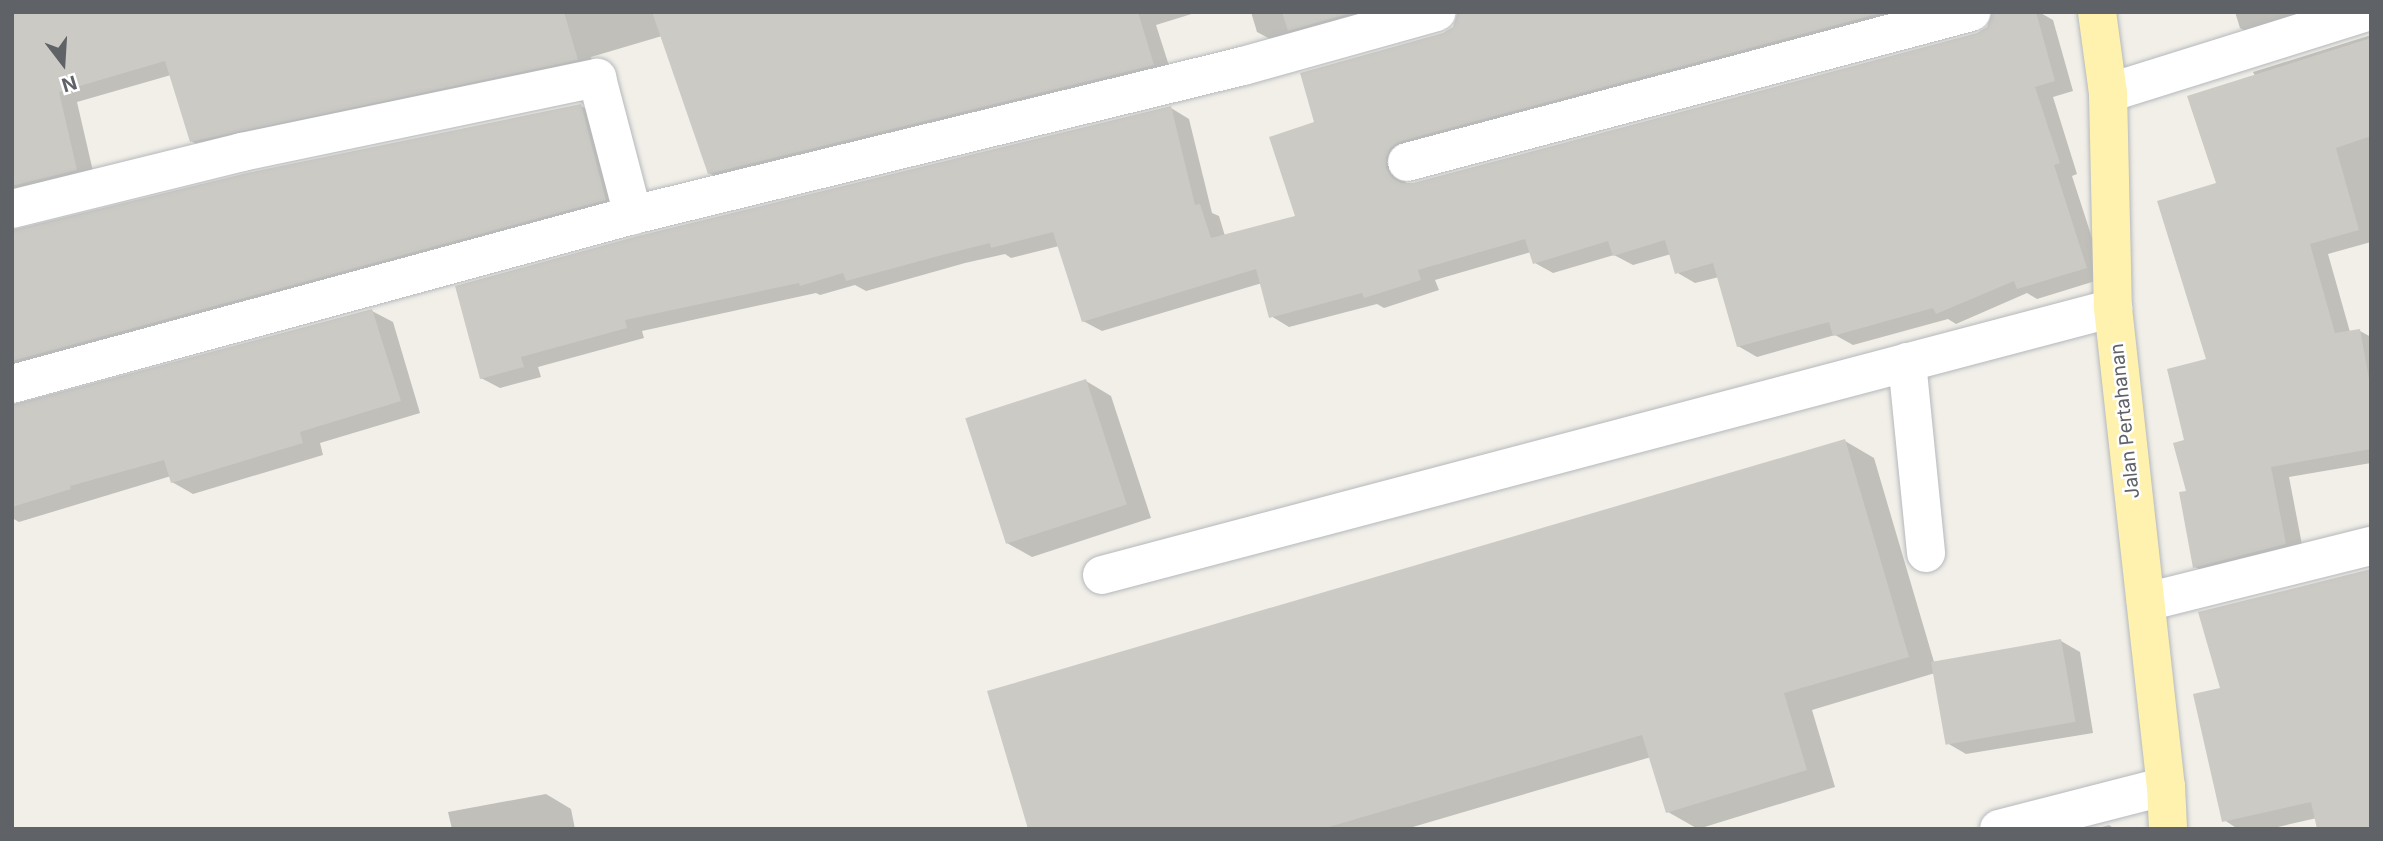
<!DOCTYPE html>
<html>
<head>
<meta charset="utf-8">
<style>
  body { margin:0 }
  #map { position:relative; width:2383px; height:841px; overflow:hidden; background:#f1efe8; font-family:Inter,sans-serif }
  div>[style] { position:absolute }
  .shadow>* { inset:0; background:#0003 }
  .building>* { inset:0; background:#cccac5; transform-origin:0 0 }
  .roads { filter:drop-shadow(0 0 2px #b5b8bc) drop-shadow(0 0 2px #b5b8bc) }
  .minor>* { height:38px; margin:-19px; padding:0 19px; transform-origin:19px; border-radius:19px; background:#fff }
  .major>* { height:38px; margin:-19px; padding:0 19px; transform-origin:19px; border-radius:19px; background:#fff2af }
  span { translate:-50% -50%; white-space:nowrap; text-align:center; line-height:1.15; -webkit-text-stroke:5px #fff; paint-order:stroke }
  .street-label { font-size:19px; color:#5f6368 }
  .frame { position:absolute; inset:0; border:14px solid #5f6368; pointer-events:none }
  .north { position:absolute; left:28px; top:28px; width:70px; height:70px; -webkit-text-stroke:5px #fff; paint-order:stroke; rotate:163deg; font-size:19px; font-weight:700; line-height:28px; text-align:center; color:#5f6368 }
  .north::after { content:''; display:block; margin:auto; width:24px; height:32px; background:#5f6368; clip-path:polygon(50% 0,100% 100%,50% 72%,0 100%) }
</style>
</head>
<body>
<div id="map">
  <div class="shadow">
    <i style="clip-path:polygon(12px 12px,1198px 12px,1156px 25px,1172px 75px,728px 184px,709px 173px,662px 36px,591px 57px,595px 70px,210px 152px,191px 141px,171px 75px,77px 102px,95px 180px,12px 202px)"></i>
    <i style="clip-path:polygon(1251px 12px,1409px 12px,1276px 42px,1257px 32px)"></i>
    <i style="clip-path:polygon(1460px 12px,1941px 12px,1404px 179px,1407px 185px,1977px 35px,2024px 12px,2039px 12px,2053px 20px,2073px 91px,2053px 97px,2077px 174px,2072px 176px,2105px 278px,2037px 299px,2027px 293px,1956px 324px,1948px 319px,1853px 345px,1835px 335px,1757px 357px,1738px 346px,1719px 277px,1695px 283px,1676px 272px,1671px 254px,1633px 265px,1614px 255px,1553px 273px,1535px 263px,1531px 252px,1435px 280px,1439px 290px,1384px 308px,1377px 304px,1289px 327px,1271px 316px,1262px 283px,1102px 331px,1083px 321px,1059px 246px,1011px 258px,1005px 254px,965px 263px,866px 291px,855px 285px,820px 295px,816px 293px,642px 331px,644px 338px,538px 367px,541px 377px,500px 388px,481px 378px,457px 287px,1171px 108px,1189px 119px,1212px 213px,1219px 216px,1225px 236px,1297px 217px,1316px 123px,1454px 28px)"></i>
    <i style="clip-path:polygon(2235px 12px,2343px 12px,2259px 39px,2240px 28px)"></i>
    <i style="clip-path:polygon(2371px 35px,2371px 242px,2328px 254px,2350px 332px,2360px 331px,2371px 337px,2371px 463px,2289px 477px,2304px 555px,2214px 577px,2195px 567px,2187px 441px,2208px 360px,2218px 184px,2255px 76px,2253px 72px)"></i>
    <i style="clip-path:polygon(581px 106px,601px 117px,626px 211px,12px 389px,12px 232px)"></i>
    <i style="clip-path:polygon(372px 311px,393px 322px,420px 413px,320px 443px,323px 455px,193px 494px,172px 482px,171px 476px,19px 522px,12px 518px,12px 405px)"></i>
    <i style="clip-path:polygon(1086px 381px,1111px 396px,1151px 518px,1032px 557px,1007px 543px)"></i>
    <i style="clip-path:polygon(1845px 441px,1874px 458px,1934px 662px,2061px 641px,2080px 652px,2093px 733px,1966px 754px,1947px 743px,1935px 673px,1812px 710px,1835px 787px,1698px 829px,1668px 812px,1651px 757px,1406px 829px,1030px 829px)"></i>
    <i style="clip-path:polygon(2371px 570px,2317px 818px,2269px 829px,2238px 829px,2224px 820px,2222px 689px)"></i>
    <i style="clip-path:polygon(546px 794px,571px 809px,575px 829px,452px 829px,448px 812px)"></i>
    <i style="clip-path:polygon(2109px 825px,2115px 829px,2095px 829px)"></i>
  </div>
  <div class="building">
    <i style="clip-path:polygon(12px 12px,564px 12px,578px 60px,190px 142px,165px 61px,59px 92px,77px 170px,12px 186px)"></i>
    <i style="clip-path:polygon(652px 12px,1138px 12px,1154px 65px,708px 174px)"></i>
    <i style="clip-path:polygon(1282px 12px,1355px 12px,1288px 31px)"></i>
    <i style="clip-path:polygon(1458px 12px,1885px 12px,1401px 141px,1391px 147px,1386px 157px,1386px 168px,1392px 178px,1401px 183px,1413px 183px,1977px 33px,1987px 27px,1992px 12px,2036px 12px,2055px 81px,2035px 87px,2060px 163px,2054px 165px,2087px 268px,2017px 289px,2014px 281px,1936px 314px,1933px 308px,1833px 336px,1829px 322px,1737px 347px,1713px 263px,1675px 274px,1665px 240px,1613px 256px,1608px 241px,1533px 264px,1525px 239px,1418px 270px,1421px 280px,1364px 298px,1362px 293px,1269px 318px,1256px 269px,1082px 322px,1053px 232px,991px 248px,990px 243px,946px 254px,846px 281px,843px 273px,800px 286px,799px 283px,625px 320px,627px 328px,521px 357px,524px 367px,480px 379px,455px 286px,638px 236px,1171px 106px,1195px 205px,1200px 204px,1211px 238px,1295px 216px,1269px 137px,1314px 122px,1300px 73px,1443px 33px,1453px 27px)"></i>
    <i style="clip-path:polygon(2371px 38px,2371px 136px,2336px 148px,2359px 230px,2310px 244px,2335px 333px,2360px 329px,2371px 390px,2371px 449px,2271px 467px,2286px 544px,2193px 568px,2179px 492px,2186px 491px,2173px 443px,2184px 440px,2167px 369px,2206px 359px,2157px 201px,2216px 183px,2187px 96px)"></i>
    <i style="clip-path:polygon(581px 104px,606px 200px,12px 361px,12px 230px,247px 173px)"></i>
    <i style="clip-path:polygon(372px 309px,401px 401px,300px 432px,303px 443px,171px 483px,164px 460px,70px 486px,71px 489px,12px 507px,12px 405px)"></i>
    <i style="left:1086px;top:379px;width:132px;height:127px;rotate:72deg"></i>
    <i style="clip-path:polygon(1845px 439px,1909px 657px,1784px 693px,1807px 770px,1666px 813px,1642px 735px,1322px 829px,1028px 829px,987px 691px)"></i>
    <i style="clip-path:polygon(2371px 569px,2371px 829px,2317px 829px,2311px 802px,2222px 822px,2193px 694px,2220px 688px,2198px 612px)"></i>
    <i style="left:2061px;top:639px;width:84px;height:132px;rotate:80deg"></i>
  </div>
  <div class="roads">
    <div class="minor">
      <i style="left:2108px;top:93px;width:270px;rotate:-17.4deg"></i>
      <i style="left:1407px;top:162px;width:584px;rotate:-14.89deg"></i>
      <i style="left:12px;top:209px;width:237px;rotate:-13.9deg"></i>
      <i style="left:242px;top:152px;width:363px;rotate:-11.8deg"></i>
      <i style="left:597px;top:78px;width:142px;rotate:75.3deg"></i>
      <i style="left:1907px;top:362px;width:192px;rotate:84.3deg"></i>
      <i style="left:12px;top:384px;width:644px;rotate:-15.22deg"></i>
      <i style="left:633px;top:215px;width:628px;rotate:-13.73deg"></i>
      <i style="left:1243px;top:66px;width:201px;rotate:-15.6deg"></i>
      <i style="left:1102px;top:575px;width:1046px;rotate:-14.79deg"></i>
      <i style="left:2146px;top:602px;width:232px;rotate:-14deg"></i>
      <i style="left:1999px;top:829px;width:172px;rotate:-14.4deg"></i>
    </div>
    <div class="major">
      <i style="left:2097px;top:12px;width:82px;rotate:82.3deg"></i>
      <i style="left:2108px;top:93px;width:215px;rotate:88.7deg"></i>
      <i style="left:2113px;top:308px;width:481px;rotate:83.7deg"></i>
      <i style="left:2166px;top:786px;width:43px;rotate:87.3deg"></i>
    </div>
  </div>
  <div class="street-label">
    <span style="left:2125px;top:421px;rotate:-96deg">Jalan Pertahanan</span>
  </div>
  <div class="frame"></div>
  <div class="north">N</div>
</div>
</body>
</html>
